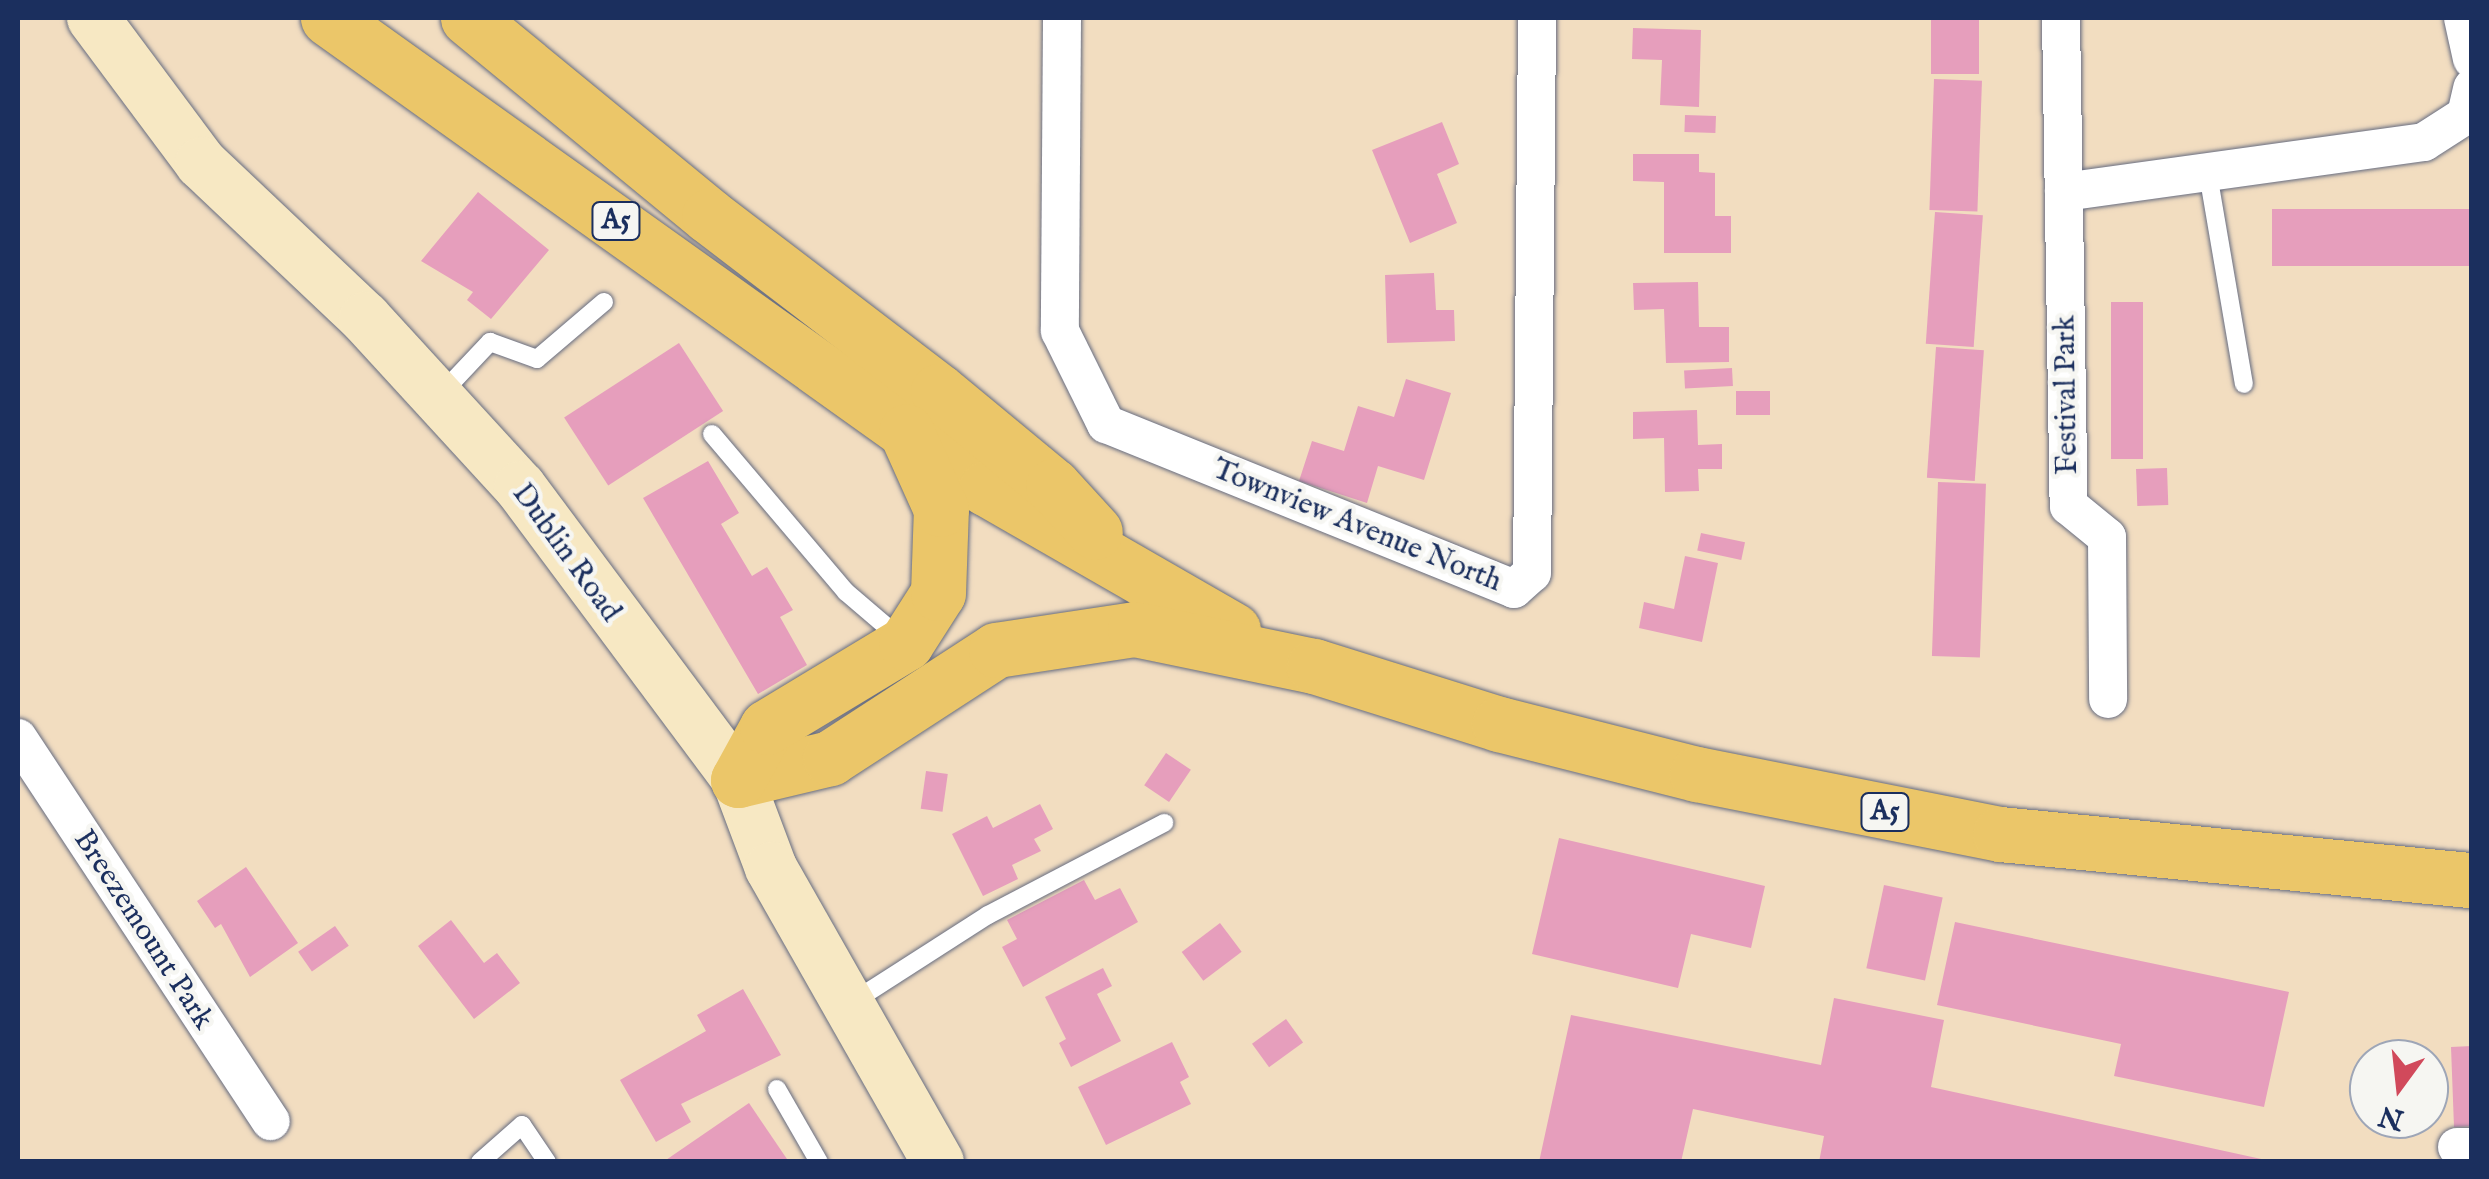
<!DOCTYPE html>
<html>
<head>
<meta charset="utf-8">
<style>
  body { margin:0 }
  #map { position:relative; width:2489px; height:1179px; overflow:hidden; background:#f2ddc0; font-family:"IM FELL English",serif }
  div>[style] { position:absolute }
  .building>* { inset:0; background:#e69ebc; transform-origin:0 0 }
  .roads { filter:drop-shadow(0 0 2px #666c80) drop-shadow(0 0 2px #666c80) }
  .lane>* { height:18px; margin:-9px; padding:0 9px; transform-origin:9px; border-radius:9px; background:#fff }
  .street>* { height:38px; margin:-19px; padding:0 19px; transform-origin:19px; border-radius:19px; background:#fff }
  .secondary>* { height:52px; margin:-26px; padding:0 26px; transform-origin:26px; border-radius:26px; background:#f7e8c3 }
  .highway>* { height:55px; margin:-27.5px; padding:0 27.5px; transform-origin:27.5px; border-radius:27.5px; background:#ebc669 }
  span { translate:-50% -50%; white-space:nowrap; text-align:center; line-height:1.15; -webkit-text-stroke:9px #f6f6f2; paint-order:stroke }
  .shield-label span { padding:2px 8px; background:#f6f6f2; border:2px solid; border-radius:8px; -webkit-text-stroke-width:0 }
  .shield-label { font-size:28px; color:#1b2f5e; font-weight:700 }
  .street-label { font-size:30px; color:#1b2f5e }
  .frame { position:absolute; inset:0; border:20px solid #1b2f5e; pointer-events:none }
  .north { position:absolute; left:2349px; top:1039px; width:100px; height:100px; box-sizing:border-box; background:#f6f6f2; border:2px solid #9ea6b7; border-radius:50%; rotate:195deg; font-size:28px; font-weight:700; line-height:40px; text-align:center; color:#1b2f5e }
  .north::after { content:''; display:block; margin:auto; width:35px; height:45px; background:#d1495b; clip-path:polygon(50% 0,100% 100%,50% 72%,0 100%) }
</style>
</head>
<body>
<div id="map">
  <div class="building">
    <i style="left:1931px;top:18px;width:48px;height:56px"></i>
    <i style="clip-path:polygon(1633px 28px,1701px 30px,1699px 107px,1660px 105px,1662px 60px,1632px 59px)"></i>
    <i style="left:1934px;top:79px;width:48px;height:131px;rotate:2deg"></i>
    <i style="left:1685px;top:115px;width:31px;height:17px;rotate:2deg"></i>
    <i style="clip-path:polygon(1442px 122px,1459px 164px,1437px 174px,1457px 223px,1410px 243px,1372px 150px)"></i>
    <i style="clip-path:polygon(1633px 154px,1699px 154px,1699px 172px,1715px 173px,1715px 216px,1731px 216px,1731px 253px,1664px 253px,1664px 182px,1633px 181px)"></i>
    <i style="clip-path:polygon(478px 192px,549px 250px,491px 319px,467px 300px,473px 292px,421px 261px)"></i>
    <i style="left:2472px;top:209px;width:57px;height:200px;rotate:90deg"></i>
    <i style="left:1935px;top:212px;width:48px;height:132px;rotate:4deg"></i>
    <i style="clip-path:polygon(1434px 273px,1436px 310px,1454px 310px,1455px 341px,1387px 343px,1385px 275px)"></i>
    <i style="clip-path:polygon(1698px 282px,1699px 327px,1729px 327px,1729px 362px,1666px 363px,1664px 309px,1634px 310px,1633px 283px)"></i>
    <i style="left:2111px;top:302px;width:32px;height:157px"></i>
    <i style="left:679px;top:343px;width:81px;height:137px;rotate:57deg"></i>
    <i style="left:1936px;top:347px;width:48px;height:131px;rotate:4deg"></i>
    <i style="left:1732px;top:368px;width:18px;height:48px;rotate:87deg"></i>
    <i style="clip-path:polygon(1406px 379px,1451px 393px,1424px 480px,1378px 466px,1367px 503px,1299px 481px,1312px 441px,1344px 451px,1358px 406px,1394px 417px)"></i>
    <i style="left:1736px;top:391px;width:34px;height:24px"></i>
    <i style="clip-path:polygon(1697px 410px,1698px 445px,1722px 444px,1722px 469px,1698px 469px,1699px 491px,1665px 492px,1664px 438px,1633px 439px,1633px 412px)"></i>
    <i style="clip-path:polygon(708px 461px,739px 513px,721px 524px,752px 576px,767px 567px,793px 610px,780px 617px,807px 665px,758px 694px,643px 498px)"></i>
    <i style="left:2167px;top:468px;width:37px;height:31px;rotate:88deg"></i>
    <i style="left:1938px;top:482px;width:48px;height:174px;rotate:2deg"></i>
    <i style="left:1701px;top:533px;width:45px;height:18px;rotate:12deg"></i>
    <i style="clip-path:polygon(1685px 556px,1718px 563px,1702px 642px,1639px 628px,1644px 602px,1674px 609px)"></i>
    <i style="left:1166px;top:753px;width:30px;height:39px;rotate:34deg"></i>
    <i style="left:926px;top:771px;width:22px;height:38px;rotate:8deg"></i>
    <i style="clip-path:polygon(1040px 804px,1053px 829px,1034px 839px,1041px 851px,1012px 865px,1018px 879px,983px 896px,952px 834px,987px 816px,993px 828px)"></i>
    <i style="clip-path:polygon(1559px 838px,1765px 886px,1751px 948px,1691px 934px,1678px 988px,1532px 954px)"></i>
    <i style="clip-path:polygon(246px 867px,298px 943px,250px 977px,221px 924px,215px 928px,197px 901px)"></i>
    <i style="clip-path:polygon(1084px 880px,1095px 900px,1120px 888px,1138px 922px,1023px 987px,1002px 947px,1017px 939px,1007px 920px)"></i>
    <i style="left:1884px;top:885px;width:60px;height:85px;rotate:12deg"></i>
    <i style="clip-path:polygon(451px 920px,484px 963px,497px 953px,520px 983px,474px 1019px,418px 946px)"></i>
    <i style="clip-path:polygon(1955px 922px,2289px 992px,2264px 1107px,2114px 1076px,2121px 1044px,1937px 1005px)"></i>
    <i style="left:1220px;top:923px;width:36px;height:48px;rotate:53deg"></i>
    <i style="left:335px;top:926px;width:24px;height:45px;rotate:55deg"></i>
    <i style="clip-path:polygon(1103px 968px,1112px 986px,1097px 994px,1121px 1041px,1071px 1067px,1059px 1043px,1066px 1039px,1045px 997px)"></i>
    <i style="clip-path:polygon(743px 989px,781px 1055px,681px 1104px,691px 1122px,656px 1142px,620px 1080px,706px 1031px,697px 1015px)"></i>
    <i style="clip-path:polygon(1834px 998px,1944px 1020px,1931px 1087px,2275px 1162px,1819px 1162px,1824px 1136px,1693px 1109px,1681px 1162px,1539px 1162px,1571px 1015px,1821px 1065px)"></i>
    <i style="left:1286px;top:1019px;width:29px;height:42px;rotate:54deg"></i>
    <i style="clip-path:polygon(1172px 1042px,1189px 1077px,1180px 1082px,1191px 1104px,1106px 1145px,1078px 1087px)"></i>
    <i style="clip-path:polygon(2472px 1046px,2472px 1126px,2454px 1127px,2451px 1047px)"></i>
    <i style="clip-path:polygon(749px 1103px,789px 1162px,663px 1162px)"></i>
  </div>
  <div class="roads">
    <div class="lane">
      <i style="left:2207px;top:168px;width:219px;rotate:80.3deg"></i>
      <i style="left:440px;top:395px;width:73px;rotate:-46.7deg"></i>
      <i style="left:490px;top:342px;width:50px;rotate:19.9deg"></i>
      <i style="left:537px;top:359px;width:88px;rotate:-40.4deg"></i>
      <i style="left:712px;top:434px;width:207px;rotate:49.7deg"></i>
      <i style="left:846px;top:592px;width:72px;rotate:40.5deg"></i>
      <i style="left:854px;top:1001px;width:159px;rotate:-32.7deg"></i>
      <i style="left:988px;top:915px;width:199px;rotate:-27.6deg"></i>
      <i style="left:777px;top:1089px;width:84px;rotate:60.1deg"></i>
      <i style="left:480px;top:1162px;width:56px;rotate:-41.4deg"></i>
      <i style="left:522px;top:1125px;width:45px;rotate:56deg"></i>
    </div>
    <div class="street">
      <i style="left:1062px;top:18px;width:313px;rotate:90.4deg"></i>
      <i style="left:1060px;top:331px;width:104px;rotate:63.7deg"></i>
      <i style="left:1106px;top:424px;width:440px;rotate:22deg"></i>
      <i style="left:1514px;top:589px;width:24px;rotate:-42deg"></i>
      <i style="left:1532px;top:573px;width:555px;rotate:-89.48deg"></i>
      <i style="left:2061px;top:18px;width:488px;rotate:89.1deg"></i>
      <i style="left:2069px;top:506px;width:49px;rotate:39.2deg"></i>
      <i style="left:2107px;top:537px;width:162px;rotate:89.6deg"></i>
      <i style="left:2463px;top:18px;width:42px;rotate:77.6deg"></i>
      <i style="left:2064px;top:192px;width:363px;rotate:-7.9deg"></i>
      <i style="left:2424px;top:142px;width:50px;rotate:-32.7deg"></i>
      <i style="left:2466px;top:115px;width:28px;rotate:-77deg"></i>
      <i style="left:18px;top:738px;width:459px;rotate:56.6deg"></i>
      <i style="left:2457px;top:1147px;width:15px"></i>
    </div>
    <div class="secondary">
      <i style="left:93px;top:18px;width:181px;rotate:53.3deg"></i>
      <i style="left:201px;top:163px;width:226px;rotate:43.4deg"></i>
      <i style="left:365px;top:318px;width:229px;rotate:47.5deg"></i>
      <i style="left:520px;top:487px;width:365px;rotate:53.3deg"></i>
      <i style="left:738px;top:780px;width:94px;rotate:69.4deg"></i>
      <i style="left:771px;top:868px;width:338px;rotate:60.4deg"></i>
    </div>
    <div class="highway">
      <i style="left:328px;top:18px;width:809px;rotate:35.54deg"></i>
      <i style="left:986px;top:488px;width:285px;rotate:29.9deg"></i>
      <i style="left:468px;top:18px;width:312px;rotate:39.4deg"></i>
      <i style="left:709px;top:216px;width:288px;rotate:37.4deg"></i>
      <i style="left:938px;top:391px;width:149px;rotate:39.6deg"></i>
      <i style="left:1053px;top:486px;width:62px;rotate:47.6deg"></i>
      <i style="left:738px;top:780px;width:95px;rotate:-13.4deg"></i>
      <i style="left:830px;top:758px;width:198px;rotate:-33deg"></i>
      <i style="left:996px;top:650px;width:141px;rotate:-8.6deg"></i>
      <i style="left:1135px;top:629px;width:183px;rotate:11.7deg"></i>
      <i style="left:1314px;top:666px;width:194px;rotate:17.4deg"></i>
      <i style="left:1499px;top:724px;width:204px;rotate:14.2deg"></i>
      <i style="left:1697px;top:774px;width:309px;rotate:11.2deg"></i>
      <i style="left:2000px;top:834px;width:474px;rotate:5.6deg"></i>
      <i style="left:738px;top:780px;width:60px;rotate:-61.3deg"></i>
      <i style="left:767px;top:727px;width:162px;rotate:-31.1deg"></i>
      <i style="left:906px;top:643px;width:59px;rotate:-57.4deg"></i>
      <i style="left:938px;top:593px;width:84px;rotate:-88deg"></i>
      <i style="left:941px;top:509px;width:85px;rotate:-114.2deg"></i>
    </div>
  </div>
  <div class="shield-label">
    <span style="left:616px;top:221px">A5</span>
    <span style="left:1885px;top:812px">A5</span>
  </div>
  <div class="street-label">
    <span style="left:2067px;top:395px;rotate:-91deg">Festival Park</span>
    <span style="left:1357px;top:526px;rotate:22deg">Townview Avenue North</span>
    <span style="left:566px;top:553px;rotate:54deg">Dublin Road</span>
    <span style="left:143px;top:930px;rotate:57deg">Breezemount Park</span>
  </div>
  <div class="frame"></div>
  <div class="north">N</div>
</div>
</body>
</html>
